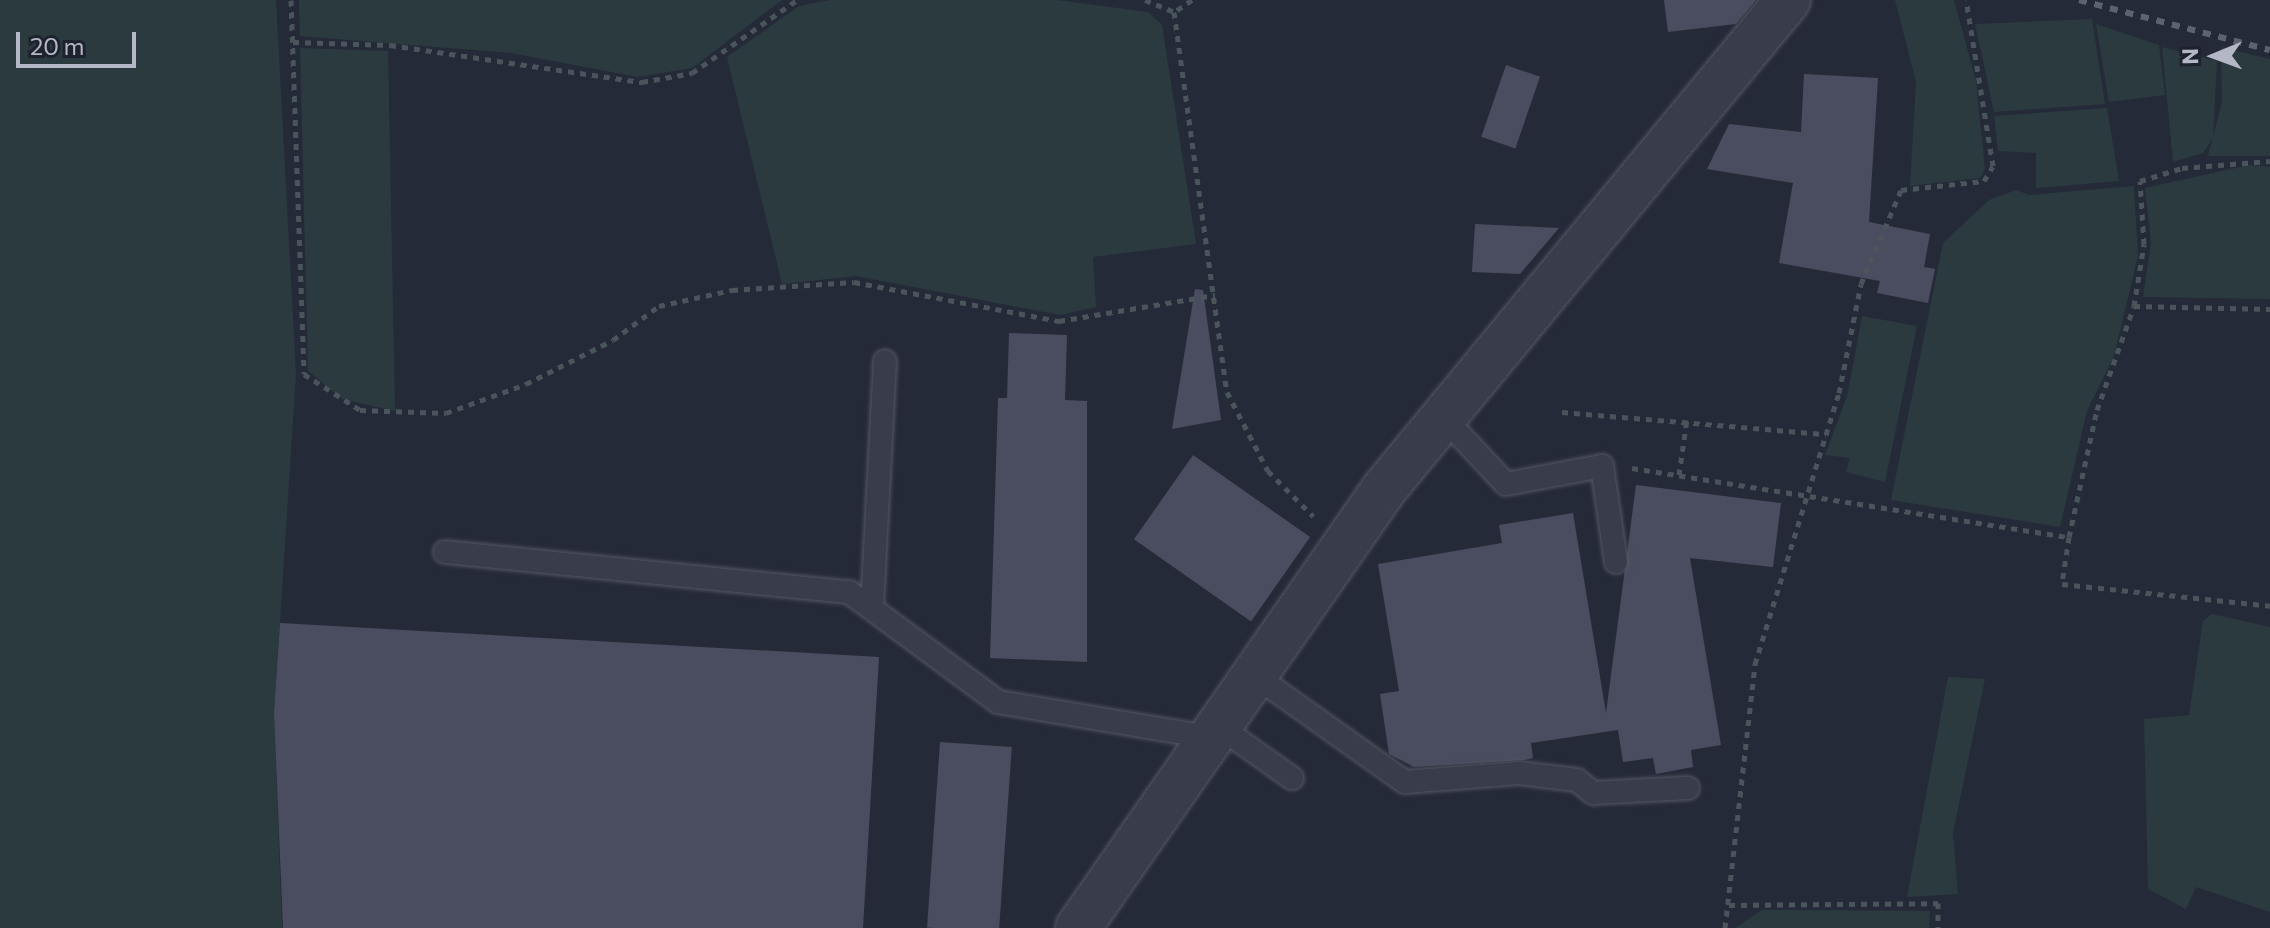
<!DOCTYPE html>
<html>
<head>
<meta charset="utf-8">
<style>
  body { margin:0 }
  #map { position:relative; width:2270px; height:928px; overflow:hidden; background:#252a39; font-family:Commissioner,sans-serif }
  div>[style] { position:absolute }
  .green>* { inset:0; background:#2b3a3e }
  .building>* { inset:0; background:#4a4d5f; transform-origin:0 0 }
  .path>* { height:5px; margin-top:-2.5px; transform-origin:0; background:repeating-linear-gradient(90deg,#49555b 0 6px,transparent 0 12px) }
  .roads { filter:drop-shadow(0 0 2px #545764) drop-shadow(0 0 2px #545764) }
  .service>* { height:22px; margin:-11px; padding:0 11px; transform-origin:11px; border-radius:11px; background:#393c4a }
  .tertiary>* { height:44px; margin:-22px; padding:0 22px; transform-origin:22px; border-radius:22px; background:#393c4a }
  .rail>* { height:6px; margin-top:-3px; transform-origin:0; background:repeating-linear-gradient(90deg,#5d6272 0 8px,transparent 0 16px) }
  span { translate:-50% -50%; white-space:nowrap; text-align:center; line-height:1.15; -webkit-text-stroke:7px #1e222e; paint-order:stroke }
  .north { position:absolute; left:2174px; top:16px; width:80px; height:80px; -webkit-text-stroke:6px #1e222e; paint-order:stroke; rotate:269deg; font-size:22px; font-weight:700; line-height:32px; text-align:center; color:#b4b7c5 }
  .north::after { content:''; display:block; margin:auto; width:28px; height:36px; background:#b4b7c5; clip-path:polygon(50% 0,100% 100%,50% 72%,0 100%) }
  .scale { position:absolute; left:16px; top:32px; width:120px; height:36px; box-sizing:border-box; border:4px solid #b4b7c5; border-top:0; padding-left:10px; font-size:24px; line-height:28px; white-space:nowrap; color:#b4b7c5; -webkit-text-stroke:6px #1e222e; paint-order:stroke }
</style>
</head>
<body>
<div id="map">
  <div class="green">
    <i style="clip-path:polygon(0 0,276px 0,296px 374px,274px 713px,282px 928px,0 928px)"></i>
    <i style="clip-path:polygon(299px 0,782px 0,692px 68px,638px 77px,511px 53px,300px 36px)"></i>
    <i style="clip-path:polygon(830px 0,1057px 0,1148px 12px,1162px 25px,1196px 244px,1093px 257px,1096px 307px,1060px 315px,856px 276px,782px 284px,727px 57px,799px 6px)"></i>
    <i style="clip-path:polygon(1895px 0,1954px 0,1976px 81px,1985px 169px,1980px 178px,1910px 186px,1916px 82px)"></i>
    <i style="clip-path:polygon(2092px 19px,2105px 104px,1994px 112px,1975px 24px)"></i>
    <i style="clip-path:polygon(2096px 24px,2159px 45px,2165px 95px,2109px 102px)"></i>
    <i style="clip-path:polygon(2162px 47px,2217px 61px,2213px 138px,2203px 153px,2173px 162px)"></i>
    <i style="clip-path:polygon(2221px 47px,2270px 59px,2270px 156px,2208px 156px,2222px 102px)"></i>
    <i style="clip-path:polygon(300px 48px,388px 51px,395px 411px,342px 399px,308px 371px)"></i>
    <i style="clip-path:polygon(2107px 108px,2119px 181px,2036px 188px,2036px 153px,1998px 151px,1994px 116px)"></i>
    <i style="clip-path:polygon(2249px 165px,2270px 167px,2270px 299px,2143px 297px,2151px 243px,2145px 188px)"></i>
    <i style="clip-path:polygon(2134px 186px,2138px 256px,2114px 356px,2087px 411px,2060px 527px,1891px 500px,1943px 243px,1989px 200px,2016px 190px,2029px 195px)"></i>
    <i style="clip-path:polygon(1862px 316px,1917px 326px,1885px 482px,1846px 472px,1850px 458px,1825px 455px,1847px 396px)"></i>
    <i style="clip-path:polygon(2212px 614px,2270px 627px,2270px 912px,2196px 887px,2186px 909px,2148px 889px,2144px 719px,2189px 715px,2203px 621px)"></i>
    <i style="clip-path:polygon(1948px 677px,1985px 679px,1953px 833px,1958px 894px,1907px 897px)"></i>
    <i style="clip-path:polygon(1762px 910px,1930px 911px,1929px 928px,1735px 928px)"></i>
  </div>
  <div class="building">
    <i style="clip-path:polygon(1664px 0,1756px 0,1736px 24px,1668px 32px)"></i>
    <i style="left:1506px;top:65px;width:36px;height:76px;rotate:19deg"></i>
    <i style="clip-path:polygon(1804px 74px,1878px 78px,1869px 222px,1930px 234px,1924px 267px,1935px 269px,1928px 303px,1877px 293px,1880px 281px,1779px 263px,1793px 183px,1707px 169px,1729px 124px,1801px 132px)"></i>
    <i style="clip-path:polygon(1475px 224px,1559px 228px,1520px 274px,1472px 272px)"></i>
    <i style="clip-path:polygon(1195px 289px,1203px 290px,1221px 420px,1172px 429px)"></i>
    <i style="clip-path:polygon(1009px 333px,1067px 335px,1065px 400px,1087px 401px,1087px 662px,990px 658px,998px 398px,1007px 398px)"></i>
    <i style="left:1193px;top:455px;width:143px;height:103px;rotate:35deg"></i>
    <i style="clip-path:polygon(1636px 485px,1781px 503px,1773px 567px,1690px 558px,1721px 745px,1691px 750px,1693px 767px,1656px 774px,1653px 758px,1623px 762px,1618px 730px,1531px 743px,1533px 758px,1524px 760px,1414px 767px,1389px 754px,1380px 694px,1399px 691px,1378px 564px,1502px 543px,1499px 525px,1573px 513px,1606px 713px)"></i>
    <i style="clip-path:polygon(280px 623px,879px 657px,863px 928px,283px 928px,274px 713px)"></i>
    <i style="left:940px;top:742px;width:72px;height:186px;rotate:4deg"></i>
  </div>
  <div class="path">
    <i style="left:291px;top:0;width:374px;rotate:88deg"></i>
    <i style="left:304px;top:374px;width:67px;rotate:32.7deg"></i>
    <i style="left:360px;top:410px;width:86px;rotate:2deg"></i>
    <i style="left:446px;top:413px;width:85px;rotate:-19.9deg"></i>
    <i style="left:526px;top:384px;width:97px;rotate:-26.8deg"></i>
    <i style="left:613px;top:340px;width:57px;rotate:-36.5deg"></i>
    <i style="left:659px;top:306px;width:75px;rotate:-12.4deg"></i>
    <i style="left:732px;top:290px;width:122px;rotate:-3.8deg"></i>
    <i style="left:854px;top:282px;width:209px;rotate:10.8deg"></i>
    <i style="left:1059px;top:321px;width:158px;rotate:-9.5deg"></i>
    <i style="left:1145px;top:0;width:31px;rotate:22deg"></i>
    <i style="left:1192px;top:0;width:22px;rotate:146deg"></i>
    <i style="left:1174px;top:12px;width:384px;rotate:82.1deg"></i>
    <i style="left:1227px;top:392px;width:89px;rotate:62.6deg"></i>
    <i style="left:1268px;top:471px;width:64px;rotate:45deg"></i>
    <i style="left:293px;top:42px;width:97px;rotate:1.8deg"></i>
    <i style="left:390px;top:45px;width:255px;rotate:8.4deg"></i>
    <i style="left:642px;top:82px;width:51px;rotate:-10.2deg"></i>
    <i style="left:692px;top:73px;width:128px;rotate:-34.8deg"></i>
    <i style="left:2134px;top:306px;width:136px;rotate:1.3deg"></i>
    <i style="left:1562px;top:412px;width:265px;rotate:4.8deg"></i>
    <i style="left:1632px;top:468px;width:442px;rotate:9deg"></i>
    <i style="left:2069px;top:537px;width:130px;rotate:-77.6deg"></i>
    <i style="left:2097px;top:410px;width:110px;rotate:-70.4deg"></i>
    <i style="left:2134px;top:306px;width:63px;rotate:-80.8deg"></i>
    <i style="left:2144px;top:244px;width:63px;rotate:-93.6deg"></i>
    <i style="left:2140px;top:181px;width:44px;rotate:-17.2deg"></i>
    <i style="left:2182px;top:168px;width:88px;rotate:-4.5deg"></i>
    <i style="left:1679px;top:475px;width:57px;rotate:-81.9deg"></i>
    <i style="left:2069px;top:537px;width:48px;rotate:98.5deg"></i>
    <i style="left:2062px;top:584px;width:209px;rotate:6deg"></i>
    <i style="left:1729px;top:905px;width:209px;rotate:-0.5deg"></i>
    <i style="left:1938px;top:903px;width:25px;rotate:90deg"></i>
    <i style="left:1725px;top:928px;width:266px;rotate:-83.5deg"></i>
    <i style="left:1755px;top:664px;width:284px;rotate:-72.8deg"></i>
    <i style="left:1839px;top:393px;width:111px;rotate:-78.6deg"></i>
    <i style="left:1861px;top:284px;width:102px;rotate:-66.9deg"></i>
    <i style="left:1901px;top:190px;width:83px;rotate:-6.2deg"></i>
    <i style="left:1984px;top:181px;width:17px;rotate:-59deg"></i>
    <i style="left:1993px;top:166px;width:168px;rotate:-99.2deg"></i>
  </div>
  <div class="roads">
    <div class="service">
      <i style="left:1443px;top:417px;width:92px;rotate:46.8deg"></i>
      <i style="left:1506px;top:484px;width:98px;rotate:-10.6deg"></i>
      <i style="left:1602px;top:466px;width:97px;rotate:81.7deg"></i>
      <i style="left:445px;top:552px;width:406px;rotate:5.7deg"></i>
      <i style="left:849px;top:592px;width:185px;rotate:36.4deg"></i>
      <i style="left:998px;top:702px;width:219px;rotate:9.5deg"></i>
      <i style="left:872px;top:608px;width:247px;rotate:-87deg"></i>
      <i style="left:1257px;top:677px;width:181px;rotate:35.4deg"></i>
      <i style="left:1405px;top:782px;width:114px;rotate:-4.5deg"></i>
      <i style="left:1519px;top:773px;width:58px;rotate:6.9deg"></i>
      <i style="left:1577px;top:780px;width:21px;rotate:39deg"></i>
      <i style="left:1593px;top:793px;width:95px;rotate:-3deg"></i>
      <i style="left:1221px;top:728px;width:87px;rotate:35.2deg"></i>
    </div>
    <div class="tertiary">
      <i style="left:1078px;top:928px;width:537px;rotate:-55.1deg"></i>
      <i style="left:1385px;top:488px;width:633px;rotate:-50.45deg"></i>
    </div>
  </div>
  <div class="rail">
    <i style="left:2079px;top:0;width:197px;rotate:14.7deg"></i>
  </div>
  <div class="north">N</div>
  <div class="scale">20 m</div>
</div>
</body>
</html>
